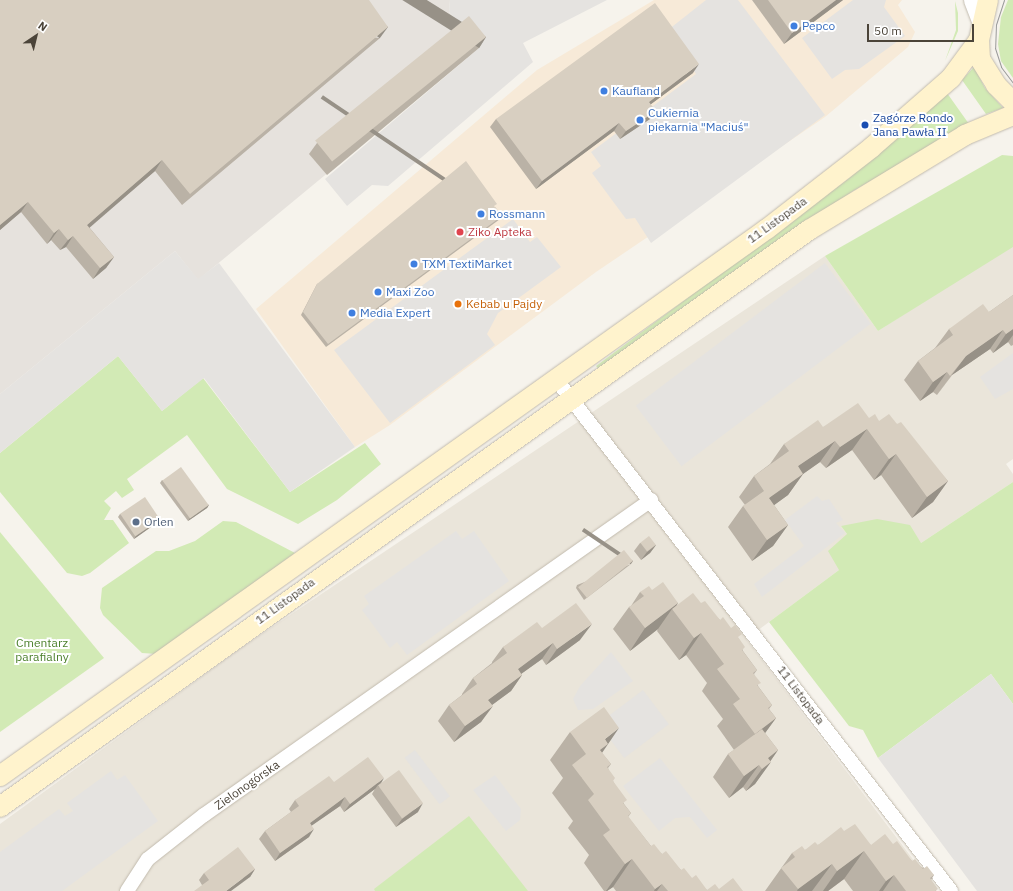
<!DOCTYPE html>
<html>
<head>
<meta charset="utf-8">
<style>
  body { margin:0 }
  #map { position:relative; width:1013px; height:891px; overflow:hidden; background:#f6f3ec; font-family:"IBM Plex Sans",sans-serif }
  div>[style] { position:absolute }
  .residential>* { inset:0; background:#eae5da }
  .commercial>* { inset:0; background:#f7ead8 }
  .industrial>* { inset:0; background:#e6e2dd }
  .green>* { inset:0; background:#d2eab5 }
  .parking>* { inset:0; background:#e5e3e0; transform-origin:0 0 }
  .roads { filter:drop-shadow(0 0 1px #c2bbae) drop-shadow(0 0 1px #c2bbae) }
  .minor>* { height:14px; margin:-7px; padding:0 7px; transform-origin:7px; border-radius:7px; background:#fff }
  .tertiary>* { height:17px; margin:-8.5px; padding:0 8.5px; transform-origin:8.5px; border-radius:8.5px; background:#fff }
  .secondary>* { height:20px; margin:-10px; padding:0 10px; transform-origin:10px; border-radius:10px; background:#fff3cd }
  .tram>* { height:1px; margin:-0.5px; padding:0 0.5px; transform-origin:0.5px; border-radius:0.5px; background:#9a9a9a }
  .wall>* { inset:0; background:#bab2a6 }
  .shaded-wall>* { inset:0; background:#979187; transform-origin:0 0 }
  .building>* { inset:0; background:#d8cfc1; transform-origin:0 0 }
  .dots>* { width:11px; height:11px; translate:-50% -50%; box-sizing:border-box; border:2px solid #fff; border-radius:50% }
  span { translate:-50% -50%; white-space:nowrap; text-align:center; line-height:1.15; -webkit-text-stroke:4px #fff; paint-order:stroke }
  .shop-label { font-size:12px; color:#366cbe }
  .left { translate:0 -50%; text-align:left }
  .transit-label { font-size:12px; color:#164399 }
  .street-label { font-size:12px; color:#4b4439 }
  .health-label { font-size:12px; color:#be3a42 }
  .food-label { font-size:12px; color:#c56008 }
  .service-label { font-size:12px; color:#4e5e75 }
  .park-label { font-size:12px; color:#4a7f2a }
  .north { position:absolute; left:16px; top:16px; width:40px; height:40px; -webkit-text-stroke:3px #fff; paint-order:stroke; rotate:35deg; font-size:11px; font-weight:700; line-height:16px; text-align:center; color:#4b4439 }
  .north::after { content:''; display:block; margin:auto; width:14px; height:18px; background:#4b4439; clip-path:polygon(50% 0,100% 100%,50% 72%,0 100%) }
  .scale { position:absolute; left:867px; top:24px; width:107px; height:18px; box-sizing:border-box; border:2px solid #4b4439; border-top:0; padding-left:5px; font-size:12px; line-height:14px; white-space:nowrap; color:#4b4439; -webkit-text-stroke:3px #fff; paint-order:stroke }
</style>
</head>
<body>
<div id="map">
  <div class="residential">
    <i style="clip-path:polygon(1009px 247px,1013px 247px,1013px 459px,1006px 464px,1013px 474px,1013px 482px,921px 543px,841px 526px,847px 534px,839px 570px,746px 639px,937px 891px,0 891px,0 824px,241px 648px,825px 256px,878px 331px)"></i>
  </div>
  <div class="commercial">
    <i style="clip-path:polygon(654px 0,902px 0,898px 5px,915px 32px,908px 47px,825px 117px,596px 272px,390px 425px,355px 447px,256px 309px,537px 70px)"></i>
  </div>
  <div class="industrial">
    <i style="clip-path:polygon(0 0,450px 0,449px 12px,479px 48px,198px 280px,175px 251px,0 394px)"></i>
  </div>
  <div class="green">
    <i style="clip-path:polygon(1008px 0,1013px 0,1013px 78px,1001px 61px,998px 44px,1001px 17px)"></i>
    <i style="clip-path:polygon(955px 1px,958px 13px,958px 31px,945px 61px,956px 30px)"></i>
    <i style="clip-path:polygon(974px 67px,985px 88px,1003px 108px,986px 114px,962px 80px)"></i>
    <i style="clip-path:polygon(947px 93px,969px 124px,853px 191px,600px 371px,596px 366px,848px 179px)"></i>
    <i style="clip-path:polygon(1002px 155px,1013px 156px,1013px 247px,878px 331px,825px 256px)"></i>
    <i style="clip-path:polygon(118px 356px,162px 411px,203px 378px,290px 492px,365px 443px,381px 464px,337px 500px,298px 524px,227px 489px,187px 435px,127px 479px,134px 490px,122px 498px,116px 491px,104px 501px,111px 508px,104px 520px,113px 520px,129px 543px,90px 573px,82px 576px,67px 573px,0 492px,0 453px)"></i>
    <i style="clip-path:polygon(1013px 482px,1013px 704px,991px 674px,878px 758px,863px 730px,849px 726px,769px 622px,839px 570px,828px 551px,847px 534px,841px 526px,877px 519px,910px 525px,921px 543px)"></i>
    <i style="clip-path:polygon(223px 521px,236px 522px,295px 553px,157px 654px,142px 653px,103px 615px,100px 608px,102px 588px,156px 551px,169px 551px,195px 541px)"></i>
    <i style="clip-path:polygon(0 532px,104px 658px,0 732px)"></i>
    <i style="clip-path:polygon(469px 816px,528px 891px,375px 891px,374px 889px)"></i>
  </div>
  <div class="parking">
    <i style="clip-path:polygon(450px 0,607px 0,523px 43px,533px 62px,388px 186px,372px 185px,347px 206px,325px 179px,479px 48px,449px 12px)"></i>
    <i style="clip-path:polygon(706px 0,738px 0,825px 115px,651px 243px,635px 218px,626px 219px,592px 173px,601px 166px,591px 152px,696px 74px,668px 30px)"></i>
    <i style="clip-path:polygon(853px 0,886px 0,884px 7px,905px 36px,859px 69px,845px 70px,832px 79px,802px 38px)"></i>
    <i style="clip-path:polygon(513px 219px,530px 242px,537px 237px,561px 267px,498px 313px,487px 334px,495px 345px,390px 423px,334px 350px)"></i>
    <i style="clip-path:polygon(175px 251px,198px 279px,219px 263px,355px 447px,290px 492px,204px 378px,162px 411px,118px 356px,0 453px,0 394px)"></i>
    <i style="left:825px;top:263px;width:76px;height:237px;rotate:53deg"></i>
    <i style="clip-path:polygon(1013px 353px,1013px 389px,995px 399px,980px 377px)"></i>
    <i style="clip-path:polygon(817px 496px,822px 501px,829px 499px,843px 520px,836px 523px,845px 533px,762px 597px,754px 584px,804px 546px,785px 520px)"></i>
    <i style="clip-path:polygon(456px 531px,462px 539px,474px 531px,509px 581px,407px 655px,397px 642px,390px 648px,362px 610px,369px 604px,364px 596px)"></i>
    <i style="clip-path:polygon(611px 652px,633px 681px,593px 709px,578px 710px,573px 699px,580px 686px)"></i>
    <i style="clip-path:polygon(991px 674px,1013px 704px,1013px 891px,977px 891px,878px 758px)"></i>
    <i style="left:643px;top:690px;width:43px;height:56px;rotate:53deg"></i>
    <i style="left:415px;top:750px;width:58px;height:13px;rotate:53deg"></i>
    <i style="clip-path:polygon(660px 758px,717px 830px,707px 838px,690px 817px,675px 818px,659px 831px,623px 786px)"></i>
    <i style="clip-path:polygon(111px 771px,117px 780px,125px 775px,158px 821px,62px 891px,0 891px,0 852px,59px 809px,65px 816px,73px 811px,67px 803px)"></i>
    <i style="clip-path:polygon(495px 775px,521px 809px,520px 820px,506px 831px,473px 790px)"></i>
  </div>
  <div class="roads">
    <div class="minor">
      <i style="left:555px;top:378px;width:648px;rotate:52.33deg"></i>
      <i style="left:127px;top:891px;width:38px;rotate:-57deg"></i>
      <i style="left:148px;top:859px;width:71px;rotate:-38.2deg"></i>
      <i style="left:204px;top:815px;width:547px;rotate:-35.17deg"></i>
    </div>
    <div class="tertiary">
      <i style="left:972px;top:0;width:26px;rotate:69deg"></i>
    </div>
    <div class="secondary">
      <i style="left:988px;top:0;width:41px;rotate:102.7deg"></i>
      <i style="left:979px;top:40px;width:19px;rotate:87deg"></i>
      <i style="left:980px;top:59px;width:31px;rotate:58deg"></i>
      <i style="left:996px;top:85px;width:24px;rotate:45deg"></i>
      <i style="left:0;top:776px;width:942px;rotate:-35.5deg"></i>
      <i style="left:767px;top:229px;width:132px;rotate:-37.9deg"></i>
      <i style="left:871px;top:148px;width:106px;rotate:-41.2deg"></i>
      <i style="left:951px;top:78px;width:47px;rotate:-53.6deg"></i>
      <i style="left:0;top:807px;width:994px;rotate:-35.5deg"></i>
      <i style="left:809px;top:230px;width:183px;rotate:-31.3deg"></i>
      <i style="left:965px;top:135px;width:52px;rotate:-22.6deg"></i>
    </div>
  </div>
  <div class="tram">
    <i style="left:1004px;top:0;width:25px;rotate:108deg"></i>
    <i style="left:996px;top:24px;width:24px;rotate:92deg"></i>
    <i style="left:995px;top:48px;width:20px;rotate:72deg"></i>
    <i style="left:1001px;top:67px;width:20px;rotate:53deg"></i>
  </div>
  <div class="wall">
    <i style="clip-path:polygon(0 0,380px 38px,182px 205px,155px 171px,89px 227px,114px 257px,106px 268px,93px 279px,66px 247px,60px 250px,51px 240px,47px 244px,21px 212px,0 230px)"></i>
    <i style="clip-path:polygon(752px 0,843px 0,784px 44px)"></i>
    <i style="clip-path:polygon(486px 37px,479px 48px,327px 175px,309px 154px,317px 143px)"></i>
    <i style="clip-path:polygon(693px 73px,651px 104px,650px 119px,620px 139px,614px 131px,536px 189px,490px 127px,496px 119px)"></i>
    <i style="clip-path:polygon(495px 207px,502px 216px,500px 219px,326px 347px,301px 315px,317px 284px)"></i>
    <i style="clip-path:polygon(1013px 295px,1013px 345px,1011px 346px,1008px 342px,993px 353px,990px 349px,952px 375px,937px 395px,933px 392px,920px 401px,904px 380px,918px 361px,935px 348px,949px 329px,989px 312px)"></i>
    <i style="clip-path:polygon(869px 418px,879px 421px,897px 424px,948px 481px,933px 502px,912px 518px,881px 475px,874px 480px,852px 450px,826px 468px,820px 462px,803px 474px,788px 495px,774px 505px,788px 525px,773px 546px,752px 561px,728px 527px,743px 506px,745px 505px,739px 497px,754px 476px,770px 464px,784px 444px,823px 427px)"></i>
    <i style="clip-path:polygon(162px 480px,209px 505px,207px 508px,188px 521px,160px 483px)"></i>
    <i style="clip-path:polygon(120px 514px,158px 522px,134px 539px,118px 517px)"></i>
    <i style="clip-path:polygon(640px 543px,656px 545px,650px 553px,641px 560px,634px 551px)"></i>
    <i style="clip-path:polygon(631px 564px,584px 600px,576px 588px,577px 585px)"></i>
    <i style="clip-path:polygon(652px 590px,678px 603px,677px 605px,701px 603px,720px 620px,739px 639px,743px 651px,757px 670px,754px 674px,758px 686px,772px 705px,769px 709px,776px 718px,765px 733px,778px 750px,755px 784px,746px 791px,743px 787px,729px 798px,713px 777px,728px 754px,734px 750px,717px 726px,723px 719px,702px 691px,707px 683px,686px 655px,679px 660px,657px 631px,658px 629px,630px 651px,613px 629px,629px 607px,631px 606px,640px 592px)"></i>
    <i style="clip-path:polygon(542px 628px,580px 640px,546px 665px,542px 659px,521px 674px,522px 675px,511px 691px,492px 705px,481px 722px,454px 742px,438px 721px,449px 705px,462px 695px,462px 694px,473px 678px,492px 663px,492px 662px,503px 647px)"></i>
    <i style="clip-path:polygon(570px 732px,602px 753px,611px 764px,608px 768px,613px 781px,624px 804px,631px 813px,628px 817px,651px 846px,662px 854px,681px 870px,707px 890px,719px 889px,743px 891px,616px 891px,613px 887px,607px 891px,604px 891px,584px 863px,589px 855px,568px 828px,573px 821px,552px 793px,563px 778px,550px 760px)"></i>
    <i style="clip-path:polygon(334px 782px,381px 783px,418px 812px,396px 827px,372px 794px,375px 789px,344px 812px,340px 806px,312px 825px,309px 837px,275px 861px,259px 839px,265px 831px,291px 812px,289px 809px,295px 800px)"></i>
    <i style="clip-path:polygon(844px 831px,871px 845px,893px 844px,912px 861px,934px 875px,931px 880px,936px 891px,853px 891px,844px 879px,828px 891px,765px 891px,792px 853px,805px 850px,818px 845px)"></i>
    <i style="clip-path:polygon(255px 869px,250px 877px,202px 885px,199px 880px,204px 873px)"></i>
  </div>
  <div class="shaded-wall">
    <i style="clip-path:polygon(836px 0,843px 0,784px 44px,792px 33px)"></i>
    <i style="left:388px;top:27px;width:14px;height:259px;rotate:126deg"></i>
    <i style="left:486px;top:37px;width:13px;height:198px;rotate:122deg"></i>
    <i style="clip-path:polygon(699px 64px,693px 73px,643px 110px,649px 102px)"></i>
    <i style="clip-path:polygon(656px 111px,650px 119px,620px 139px,626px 131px)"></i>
    <i style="clip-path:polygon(619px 123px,614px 131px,536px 189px,542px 181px)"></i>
    <i style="clip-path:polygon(162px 160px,155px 171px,80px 236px,87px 225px)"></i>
    <i style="clip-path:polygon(28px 202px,21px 212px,0 230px,0 225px)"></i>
    <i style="left:502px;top:216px;width:4px;height:216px;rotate:124deg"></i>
    <i style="clip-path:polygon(59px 229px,51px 240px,47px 244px,54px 233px)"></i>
    <i style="clip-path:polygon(73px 236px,66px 247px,60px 250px,68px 240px)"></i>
    <i style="clip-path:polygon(114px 257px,106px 268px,93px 279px,100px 268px)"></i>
    <i style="clip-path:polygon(1013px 329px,1013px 335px,1008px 342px,993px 353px,1006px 334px)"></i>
    <i style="clip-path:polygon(1003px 330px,990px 349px,952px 375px,937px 395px,966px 356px)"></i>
    <i style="clip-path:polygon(947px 372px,933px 392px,920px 401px,933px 382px)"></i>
    <i style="clip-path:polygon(867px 429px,852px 450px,826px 468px,840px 447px)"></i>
    <i style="clip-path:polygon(835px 441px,820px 462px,803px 474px,788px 495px,755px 519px,769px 498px,798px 466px)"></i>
    <i style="clip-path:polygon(896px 454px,881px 475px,874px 480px,889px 459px)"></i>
    <i style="clip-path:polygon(948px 481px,933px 502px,912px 518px,927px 497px)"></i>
    <i style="clip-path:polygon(209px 505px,207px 508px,188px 521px,190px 518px)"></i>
    <i style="clip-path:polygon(160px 519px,158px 522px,134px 539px,136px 536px)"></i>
    <i style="clip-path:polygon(788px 525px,773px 546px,752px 561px,767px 540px)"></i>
    <i style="clip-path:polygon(656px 545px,650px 553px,641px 560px,647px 552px)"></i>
    <i style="left:633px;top:561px;width:4px;height:59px;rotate:124deg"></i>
    <i style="clip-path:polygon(678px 603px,673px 610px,672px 609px,658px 629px,630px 651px,645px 628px)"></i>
    <i style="clip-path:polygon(592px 624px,580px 640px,546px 665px,557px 649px)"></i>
    <i style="clip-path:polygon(701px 633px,686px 655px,679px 660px,694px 638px)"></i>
    <i style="clip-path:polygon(553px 643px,542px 659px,507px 684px,518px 669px)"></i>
    <i style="clip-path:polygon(522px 675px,511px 691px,477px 716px,488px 700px)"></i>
    <i style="clip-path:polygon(493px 706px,481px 722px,454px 742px,465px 726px)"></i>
    <i style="clip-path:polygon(776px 718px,760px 740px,739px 756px,755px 734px)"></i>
    <i style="clip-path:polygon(619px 728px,589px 772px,581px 778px,591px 763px,605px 739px)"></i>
    <i style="clip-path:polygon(778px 750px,769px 763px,771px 762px,755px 784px,746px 791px,762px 769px,768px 758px)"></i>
    <i style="clip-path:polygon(759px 765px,743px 787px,729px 798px,744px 776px)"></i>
    <i style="clip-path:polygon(384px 778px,379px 787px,378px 785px,375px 789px,344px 812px,350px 804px)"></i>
    <i style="clip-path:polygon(345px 797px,340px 806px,304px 831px,310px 823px)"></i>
    <i style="clip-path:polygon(423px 803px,418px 812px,396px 827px,402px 819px)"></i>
    <i style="clip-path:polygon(314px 829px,309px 837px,275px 861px,280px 853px)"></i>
    <i style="clip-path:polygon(864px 851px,844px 879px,828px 891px,823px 891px,837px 871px)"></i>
    <i style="clip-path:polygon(632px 859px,613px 887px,607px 891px,606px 891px,625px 864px)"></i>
    <i style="clip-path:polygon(832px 864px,812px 891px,797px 891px,798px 889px)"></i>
    <i style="clip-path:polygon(255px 869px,250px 877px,231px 891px,226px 891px)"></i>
    <i style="clip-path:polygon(894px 875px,883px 891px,879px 891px,886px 881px)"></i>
    <i style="clip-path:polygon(662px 884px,657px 891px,654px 891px,655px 889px)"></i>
  </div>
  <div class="building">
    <i style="clip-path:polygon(0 0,369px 0,388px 27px,190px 194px,162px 160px,87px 225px,114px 257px,100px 268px,73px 236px,68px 240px,59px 229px,54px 233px,28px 202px,0 225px)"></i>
    <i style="clip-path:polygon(768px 0,836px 0,792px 33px)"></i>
    <i style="clip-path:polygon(655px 3px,699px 64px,649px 102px,656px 111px,626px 131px,619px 123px,542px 181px,496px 119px)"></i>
    <i style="left:469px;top:16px;width:27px;height:198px;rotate:51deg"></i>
    <i style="clip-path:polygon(466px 161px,497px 204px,494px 206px,502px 216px,328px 344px,303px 312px,317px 284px)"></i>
    <i style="clip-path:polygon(1013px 295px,1013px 329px,1006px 334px,1003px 330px,966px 356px,950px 376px,947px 372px,933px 382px,918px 361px,953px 335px,949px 329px,983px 304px,989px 312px)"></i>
    <i style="clip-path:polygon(858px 403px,869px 418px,875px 414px,879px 421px,889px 414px,897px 424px,901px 422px,948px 481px,927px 497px,896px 454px,889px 459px,867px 429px,840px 447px,835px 441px,798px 466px,803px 474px,769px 498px,788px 525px,767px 540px,743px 506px,764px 491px,754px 476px,789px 451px,784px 444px,818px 420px,823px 427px)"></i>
    <i style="left:181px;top:467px;width:47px;height:23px;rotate:54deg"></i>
    <i style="left:145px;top:497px;width:27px;height:30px;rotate:56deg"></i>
    <i style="left:649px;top:536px;width:11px;height:11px;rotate:52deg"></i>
    <i style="left:624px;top:550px;width:14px;height:59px;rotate:51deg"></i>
    <i style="clip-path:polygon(663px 582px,678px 603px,645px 628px,629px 607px,644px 596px,640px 592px,649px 586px,652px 590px)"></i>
    <i style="clip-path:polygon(693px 593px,701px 603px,705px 601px,720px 620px,723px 617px,731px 628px,735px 625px,742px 634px,738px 637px,745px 647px,742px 650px,757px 670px,753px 673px,761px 683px,757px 685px,772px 705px,768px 708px,776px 718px,755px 734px,733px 704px,740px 699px,717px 669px,724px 664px,701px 633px,694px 638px,672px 609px)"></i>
    <i style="clip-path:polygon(576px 603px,592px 624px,557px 649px,553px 643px,518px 669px,522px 675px,488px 700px,493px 706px,465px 726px,449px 705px,477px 684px,473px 678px,507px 653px,503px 647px,537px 622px,542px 628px)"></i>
    <i style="clip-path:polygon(604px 707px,619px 728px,605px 739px,608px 744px,600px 750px,611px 764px,607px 767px,615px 778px,613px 781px,627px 800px,623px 803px,631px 813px,628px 816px,651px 846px,654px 844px,662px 854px,666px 851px,681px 870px,684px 868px,692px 878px,696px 875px,707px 890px,715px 884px,719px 889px,733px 878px,743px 891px,668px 891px,662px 884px,655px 889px,632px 859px,625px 864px,603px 835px,610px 830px,588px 800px,594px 794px,572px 765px,586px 754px,570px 732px)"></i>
    <i style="clip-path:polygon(762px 729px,778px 750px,768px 758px,771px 762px,762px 769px,759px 765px,744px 776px,728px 754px)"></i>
    <i style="clip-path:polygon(368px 757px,384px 778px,350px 804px,345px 797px,310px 823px,314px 829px,280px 853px,265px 831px,299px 806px,295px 800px,329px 776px,334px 782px)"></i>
    <i style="left:399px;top:770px;width:41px;height:26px;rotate:54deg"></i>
    <i style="clip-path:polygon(855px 824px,871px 845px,885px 834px,893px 844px,897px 841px,912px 861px,915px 859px,923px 869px,927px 866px,934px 875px,930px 878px,938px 889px,935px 891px,906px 891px,894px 875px,886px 881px,864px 851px,837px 871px,832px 864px,798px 889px,781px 868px,795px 857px,792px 853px,802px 846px,805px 850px,815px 842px,818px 845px,841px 827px,844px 831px)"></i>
    <i style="clip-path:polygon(238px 847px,255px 869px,226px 891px,194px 891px,209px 880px,204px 873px)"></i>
  </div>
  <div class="dots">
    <i style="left:794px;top:26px;background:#3f7fe0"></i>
    <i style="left:604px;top:91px;background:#3f7fe0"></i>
    <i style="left:640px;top:120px;background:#3f7fe0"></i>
    <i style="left:865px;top:125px;background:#1a4fb4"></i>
    <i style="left:481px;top:214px;background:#3f7fe0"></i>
    <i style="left:460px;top:232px;background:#e0444e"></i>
    <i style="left:414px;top:264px;background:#3f7fe0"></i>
    <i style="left:378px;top:292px;background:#3f7fe0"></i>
    <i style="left:458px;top:304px;background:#e8710a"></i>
    <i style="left:352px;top:313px;background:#3f7fe0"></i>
    <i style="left:136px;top:522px;background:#5c6f8a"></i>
  </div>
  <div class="shop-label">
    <span class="left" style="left:802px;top:26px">Pepco</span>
    <span class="left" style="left:612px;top:91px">Kaufland</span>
    <span class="left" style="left:648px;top:120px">Cukiernia<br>piekarnia "Maciuś"</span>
    <span class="left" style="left:489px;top:214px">Rossmann</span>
    <span class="left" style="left:422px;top:264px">TXM TextiMarket</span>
    <span class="left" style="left:386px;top:292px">Maxi Zoo</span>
    <span class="left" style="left:360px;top:313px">Media Expert</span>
  </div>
  <div class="transit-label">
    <span class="left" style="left:873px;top:125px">Zagórze Rondo<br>Jana Pawła II</span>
  </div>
  <div class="street-label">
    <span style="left:777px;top:220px;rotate:-36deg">11 Listopada</span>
    <span style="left:285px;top:601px;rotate:-36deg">11 Listopada</span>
    <span style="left:801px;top:695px;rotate:53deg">11 Listopada</span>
    <span style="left:247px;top:785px;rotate:-35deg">Zielonogórska</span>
  </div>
  <div class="health-label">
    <span class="left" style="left:468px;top:232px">Ziko Apteka</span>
  </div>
  <div class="food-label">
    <span class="left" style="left:466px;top:304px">Kebab u Pajdy</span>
  </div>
  <div class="service-label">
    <span class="left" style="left:144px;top:522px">Orlen</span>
  </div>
  <div class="park-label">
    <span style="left:42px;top:650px">Cmentarz<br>parafialny</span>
  </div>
  <div class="north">N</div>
  <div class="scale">50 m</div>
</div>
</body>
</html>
